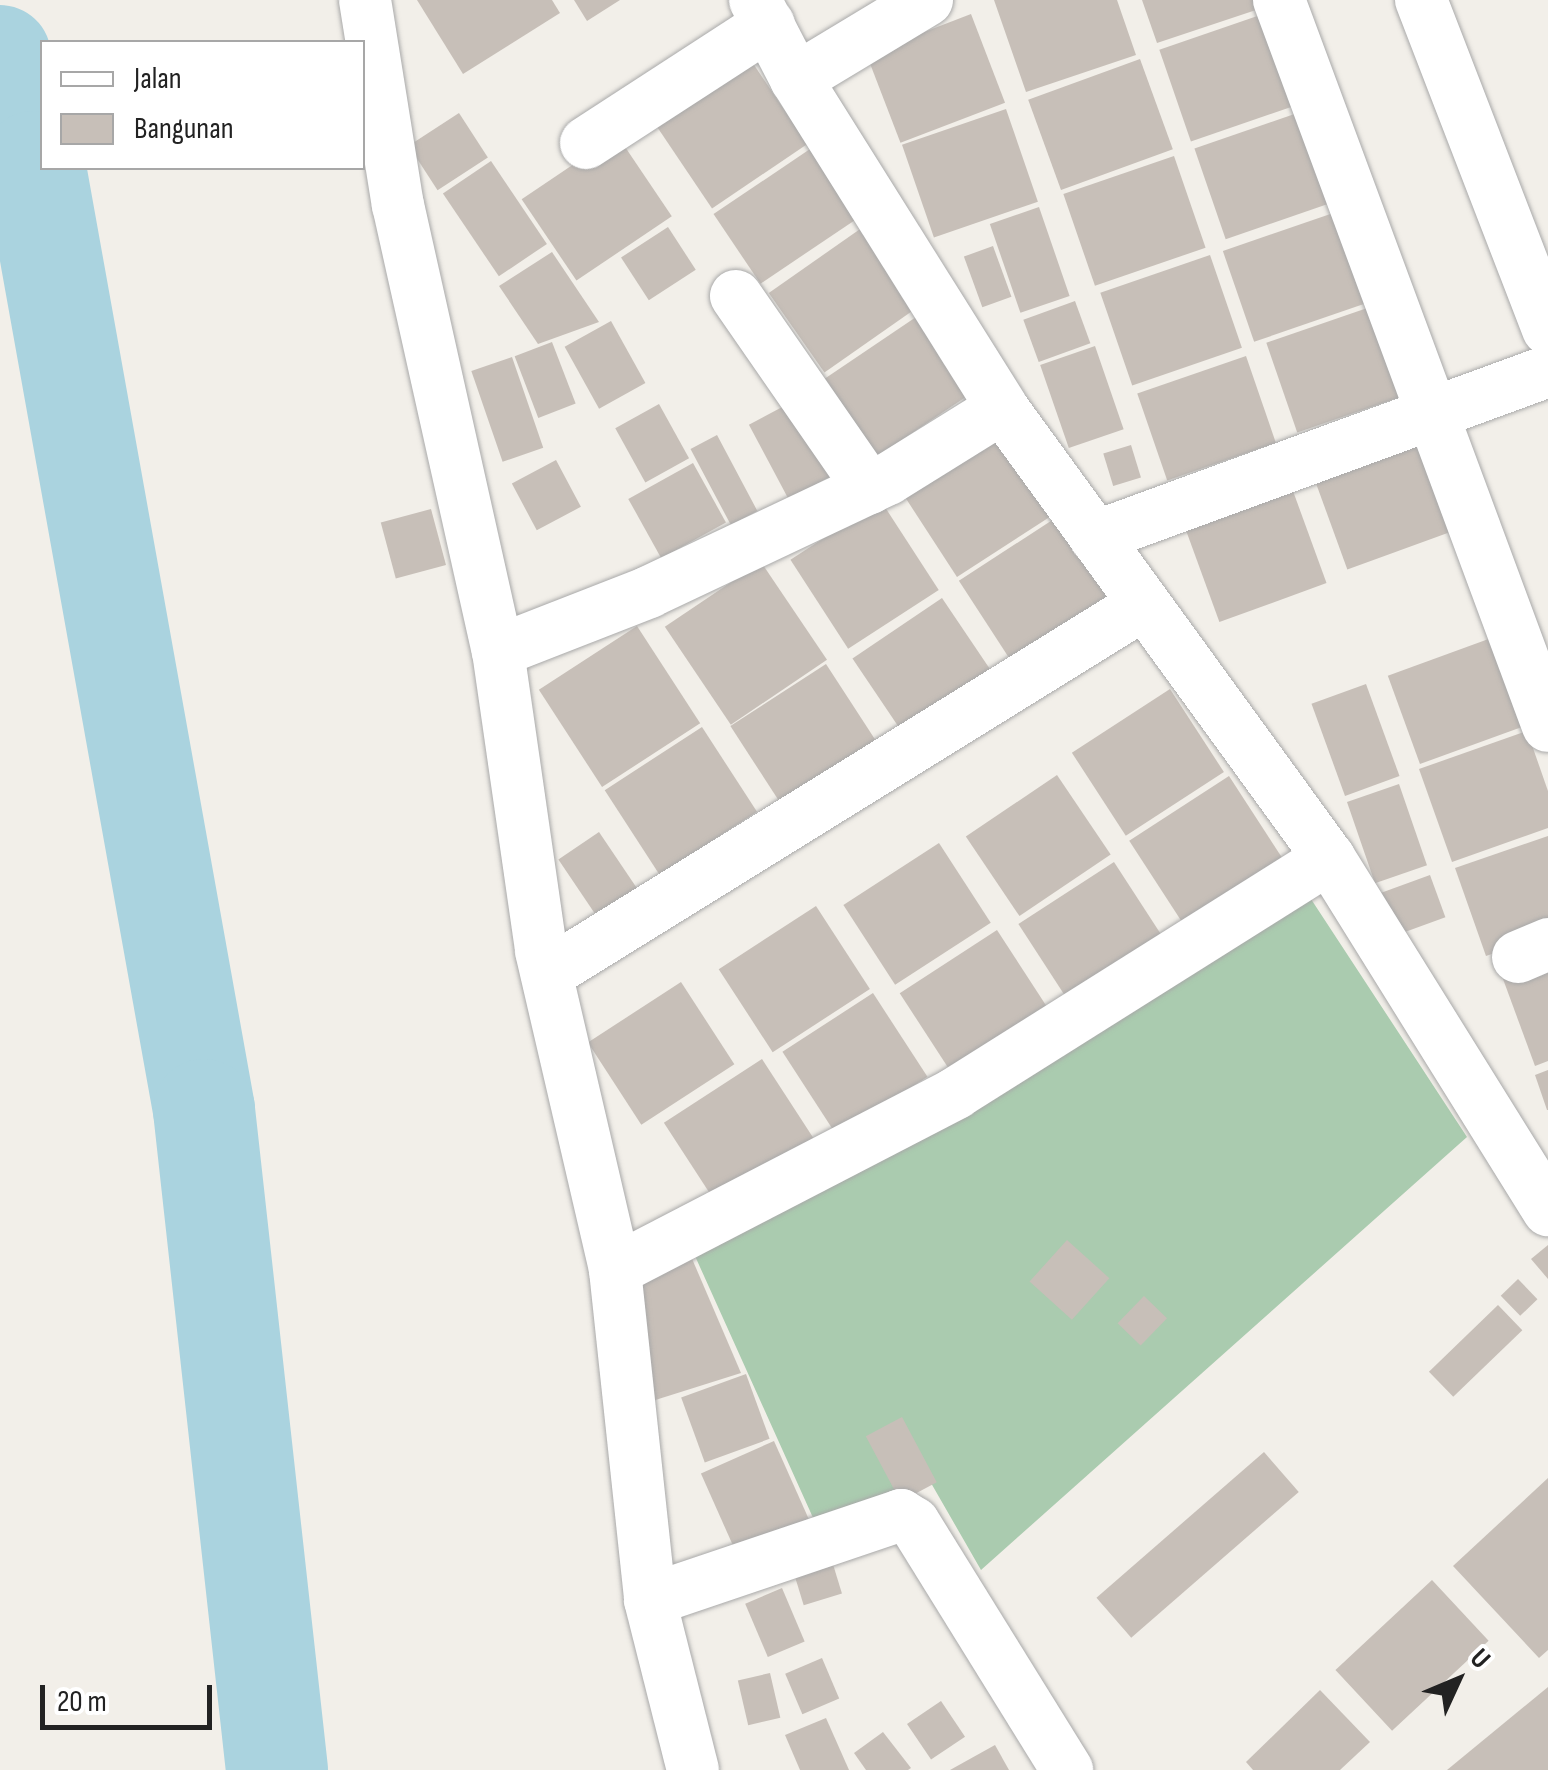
<!DOCTYPE html>
<html>
<head>
<meta charset="utf-8">
<style>
  body { margin:0 }
  #map { position:relative; width:1548px; height:1770px; overflow:hidden; background:#f2efe9; font-family:"Sofia Sans Condensed",sans-serif }
  div>[style] { position:absolute }
  .cemetery>* { inset:0; background:#aacbaf }
  .river>* { height:102px; margin:-51px; padding:0 51px; transform-origin:51px; border-radius:51px; background:#aad3df }
  .building>* { inset:0; background:#c7bfb8; transform-origin:0 0 }
  .roads { filter:drop-shadow(0 0 2px #a9a9a9) drop-shadow(0 0 2px #a9a9a9) }
  .street>* { height:52px; margin:-26px; padding:0 26px; transform-origin:26px; border-radius:26px; background:#fff }
  span { translate:-50% -50%; white-space:nowrap; text-align:center; line-height:1.15; -webkit-text-stroke:9px #fff; paint-order:stroke }
  .legend { position:absolute; left:40px; top:40px; width:325px; height:130px; box-sizing:border-box; background:#fff; border:2px solid #a7a7a7; margin:0; padding:12px 18px; list-style:none; font-size:30px; color:#222 }
  .legend li { display:flex; align-items:center; gap:20px; height:50px }
  .legend b { width:50px; border:2px solid #a7a7a7 }
  .north { position:absolute; left:1408px; top:1630px; width:100px; height:100px; -webkit-text-stroke:8px #fff; paint-order:stroke; rotate:46deg; font-size:28px; font-weight:700; line-height:40px; text-align:center; color:#222 }
  .north::after { content:''; display:block; margin:auto; width:35px; height:45px; background:#222; clip-path:polygon(50% 0,100% 100%,50% 72%,0 100%) }
  .scale { position:absolute; left:40px; top:1685px; width:172px; height:45px; box-sizing:border-box; border:5px solid #222; border-top:0; padding-left:12px; font-size:30px; line-height:35px; white-space:nowrap; color:#222; -webkit-text-stroke:8px #fff; paint-order:stroke }
</style>
</head>
<body>
<div id="map">
  <div class="cemetery">
    <i style="clip-path:polygon(1309px 896px,1467px 1137px,981px 1570px,931px 1483px,819px 1531px,695px 1256px)"></i>
  </div>
  <div class="river">
    <i style="left:0;top:56px;width:111px;rotate:72.2deg"></i>
    <i style="left:34px;top:162px;width:963px;rotate:79.83deg"></i>
    <i style="left:204px;top:1110px;width:664px;rotate:83.69deg"></i>
  </div>
  <div class="building">
    <i style="clip-path:polygon(417px 0,552px 0,560px 13px,463px 74px)"></i>
    <i style="clip-path:polygon(574px 0,620px 0,587px 21px)"></i>
    <i style="clip-path:polygon(994px 0,1117px 0,1136px 55px,1026px 92px)"></i>
    <i style="clip-path:polygon(1142px 0,1262px 0,1265px 7px,1157px 43px)"></i>
    <i style="left:1269px;top:12px;width:97px;height:116px;rotate:71deg"></i>
    <i style="left:971px;top:14px;width:95px;height:112px;rotate:69deg"></i>
    <i style="left:1140px;top:59px;width:96px;height:119px;rotate:70deg"></i>
    <i style="left:752px;top:62px;width:99px;height:115px;rotate:56deg"></i>
    <i style="left:1006px;top:109px;width:98px;height:110px;rotate:71deg"></i>
    <i style="left:1306px;top:110px;width:96px;height:118px;rotate:71deg"></i>
    <i style="left:459px;top:113px;width:53px;height:60px;rotate:57deg"></i>
    <i style="left:617px;top:135px;width:98px;height:115px;rotate:56deg"></i>
    <i style="left:813px;top:147px;width:84px;height:120px;rotate:56deg"></i>
    <i style="left:1174px;top:156px;width:97px;height:117px;rotate:71deg"></i>
    <i style="left:491px;top:161px;width:100px;height:58px;rotate:56deg"></i>
    <i style="left:1039px;top:207px;width:94px;height:52px;rotate:71deg"></i>
    <i style="left:1342px;top:210px;width:96px;height:126px;rotate:71deg"></i>
    <i style="left:668px;top:227px;width:51px;height:56px;rotate:57deg"></i>
    <i style="left:863px;top:227px;width:97px;height:115px;rotate:55deg"></i>
    <i style="left:993px;top:246px;width:54px;height:31px;rotate:70deg"></i>
    <i style="clip-path:polygon(552px 252px,599px 322px,538px 344px,499px 286px)"></i>
    <i style="left:1210px;top:255px;width:98px;height:116px;rotate:71deg"></i>
    <i style="left:1075px;top:301px;width:45px;height:55px;rotate:70deg"></i>
    <i style="left:1376px;top:305px;width:95px;height:116px;rotate:71deg"></i>
    <i style="left:922px;top:313px;width:94px;height:117px;rotate:56deg"></i>
    <i style="left:611px;top:321px;width:71px;height:53px;rotate:61deg"></i>
    <i style="left:552px;top:342px;width:66px;height:40px;rotate:69deg"></i>
    <i style="left:1095px;top:346px;width:88px;height:58px;rotate:71deg"></i>
    <i style="left:1246px;top:356px;width:92px;height:115px;rotate:71deg"></i>
    <i style="left:512px;top:357px;width:96px;height:43px;rotate:71deg"></i>
    <i style="left:801px;top:397px;width:84px;height:59px;rotate:62deg"></i>
    <i style="left:659px;top:404px;width:62px;height:50px;rotate:61deg"></i>
    <i style="left:999px;top:427px;width:103px;height:117px;rotate:57deg"></i>
    <i style="left:717px;top:435px;width:86px;height:30px;rotate:62deg"></i>
    <i style="left:1423px;top:444px;width:92px;height:114px;rotate:70deg"></i>
    <i style="left:1131px;top:445px;width:34px;height:29px;rotate:73deg"></i>
    <i style="left:556px;top:460px;width:53px;height:50px;rotate:62deg"></i>
    <i style="left:693px;top:463px;width:68px;height:74px;rotate:61deg"></i>
    <i style="left:1293px;top:491px;width:98px;height:114px;rotate:70deg"></i>
    <i style="left:881px;top:501px;width:106px;height:108px;rotate:57deg"></i>
    <i style="left:431px;top:509px;width:58px;height:52px;rotate:75deg"></i>
    <i style="left:1057px;top:517px;width:97px;height:117px;rotate:57deg"></i>
    <i style="left:761px;top:562px;width:118px;height:116px;rotate:56deg"></i>
    <i style="left:942px;top:598px;width:95px;height:108px;rotate:56deg"></i>
    <i style="left:637px;top:626px;width:116px;height:117px;rotate:57deg"></i>
    <i style="left:1494px;top:637px;width:94px;height:113px;rotate:70deg"></i>
    <i style="left:826px;top:664px;width:100px;height:114px;rotate:57deg"></i>
    <i style="left:1366px;top:684px;width:98px;height:58px;rotate:70deg"></i>
    <i style="left:1170px;top:689px;width:99px;height:117px;rotate:57deg"></i>
    <i style="left:702px;top:727px;width:101px;height:116px;rotate:57deg"></i>
    <i style="clip-path:polygon(1527px 731px,1548px 791px,1548px 828px,1452px 862px,1419px 769px)"></i>
    <i style="left:1057px;top:775px;width:96px;height:110px;rotate:56deg"></i>
    <i style="left:1229px;top:776px;width:99px;height:119px;rotate:57deg"></i>
    <i style="left:1399px;top:784px;width:86px;height:55px;rotate:71deg"></i>
    <i style="left:599px;top:832px;width:86px;height:49px;rotate:56deg"></i>
    <i style="clip-path:polygon(1548px 836px,1548px 934px,1486px 956px,1455px 868px)"></i>
    <i style="left:939px;top:843px;width:95px;height:114px;rotate:57deg"></i>
    <i style="left:1114px;top:862px;width:96px;height:114px;rotate:57deg"></i>
    <i style="left:1430px;top:875px;width:45px;height:54px;rotate:70deg"></i>
    <i style="left:816px;top:906px;width:99px;height:116px;rotate:57deg"></i>
    <i style="left:997px;top:930px;width:100px;height:116px;rotate:57deg"></i>
    <i style="clip-path:polygon(1548px 963px,1548px 1061px,1535px 1066px,1503px 979px)"></i>
    <i style="left:681px;top:982px;width:98px;height:111px;rotate:57deg"></i>
    <i style="left:873px;top:993px;width:100px;height:108px;rotate:57deg"></i>
    <i style="left:762px;top:1059px;width:100px;height:117px;rotate:57deg"></i>
    <i style="clip-path:polygon(1548px 1070px,1548px 1110px,1547px 1110px,1535px 1075px)"></i>
    <i style="left:1067px;top:1240px;width:57px;height:56px;rotate:42deg"></i>
    <i style="clip-path:polygon(1548px 1245px,1548px 1279px,1531px 1259px)"></i>
    <i style="clip-path:polygon(687px 1247px,741px 1373px,649px 1402px,626px 1278px)"></i>
    <i style="left:1518px;top:1279px;width:28px;height:24px;rotate:46deg"></i>
    <i style="left:1144px;top:1296px;width:32px;height:38px;rotate:44deg"></i>
    <i style="left:1498px;top:1305px;width:35px;height:96px;rotate:46deg"></i>
    <i style="left:746px;top:1374px;width:69px;height:69px;rotate:70deg"></i>
    <i style="left:902px;top:1417px;width:74px;height:41px;rotate:62deg"></i>
    <i style="left:774px;top:1441px;width:92px;height:80px;rotate:66deg"></i>
    <i style="left:1264px;top:1452px;width:53px;height:222px;rotate:49deg"></i>
    <i style="clip-path:polygon(1548px 1478px,1548px 1650px,1539px 1658px,1453px 1566px)"></i>
    <i style="left:832px;top:1561px;width:34px;height:40px;rotate:73deg"></i>
    <i style="left:1432px;top:1580px;width:83px;height:132px;rotate:47deg"></i>
    <i style="left:782px;top:1588px;width:58px;height:40px;rotate:67deg"></i>
    <i style="left:822px;top:1658px;width:44px;height:40px;rotate:67deg"></i>
    <i style="left:770px;top:1673px;width:46px;height:33px;rotate:77deg"></i>
    <i style="clip-path:polygon(1548px 1687px,1548px 1770px,1447px 1770px)"></i>
    <i style="clip-path:polygon(1320px 1690px,1370px 1742px,1340px 1770px,1253px 1770px,1246px 1762px)"></i>
    <i style="left:941px;top:1701px;width:43px;height:41px;rotate:56deg"></i>
    <i style="clip-path:polygon(826px 1718px,849px 1770px,800px 1770px,785px 1735px)"></i>
    <i style="clip-path:polygon(883px 1732px,911px 1768px,908px 1770px,866px 1770px,854px 1753px)"></i>
    <i style="clip-path:polygon(995px 1745px,1009px 1770px,950px 1770px)"></i>
  </div>
  <div class="roads">
    <div class="street">
      <i style="left:365px;top:0;width:208px;rotate:80.9deg"></i>
      <i style="left:398px;top:205px;width:457px;rotate:77.4deg"></i>
      <i style="left:498px;top:651px;width:303px;rotate:81.8deg"></i>
      <i style="left:541px;top:951px;width:327px;rotate:76.9deg"></i>
      <i style="left:615px;top:1270px;width:332px;rotate:83.9deg"></i>
      <i style="left:650px;top:1600px;width:175px;rotate:75.8deg"></i>
      <i style="left:755px;top:0;width:89px;rotate:62.6deg"></i>
      <i style="left:796px;top:79px;width:388px;rotate:57.9deg"></i>
      <i style="left:1002px;top:408px;width:556px;rotate:54deg"></i>
      <i style="left:1329px;top:858px;width:415px;rotate:58.1deg"></i>
      <i style="left:1279px;top:0;width:774px;rotate:69.67deg"></i>
      <i style="left:1421px;top:0;width:353px;rotate:68.9deg"></i>
      <i style="left:796px;top:79px;width:153px;rotate:-31.1deg"></i>
      <i style="left:586px;top:143px;width:218px;rotate:-33deg"></i>
      <i style="left:736px;top:296px;width:234px;rotate:55.3deg"></i>
      <i style="left:1095px;top:537px;width:482px;rotate:-20.1deg"></i>
      <i style="left:498px;top:651px;width:162px;rotate:-21.3deg"></i>
      <i style="left:649px;top:592px;width:264px;rotate:-25.3deg"></i>
      <i style="left:888px;top:479px;width:134px;rotate:-31.9deg"></i>
      <i style="left:1518px;top:957px;width:33px;rotate:-23deg"></i>
      <i style="left:547px;top:974px;width:699px;rotate:-31.78deg"></i>
      <i style="left:615px;top:1270px;width:384px;rotate:-27.4deg"></i>
      <i style="left:956px;top:1093px;width:441px;rotate:-32.2deg"></i>
      <i style="left:650px;top:1600px;width:265px;rotate:-18.7deg"></i>
      <i style="left:901px;top:1515px;width:15px;rotate:32deg"></i>
      <i style="left:914px;top:1523px;width:291px;rotate:58.2deg"></i>
    </div>
  </div>
  <ul class="legend">
  <li><b style="height:12px;background:#fff"></b>Jalan</li>
  <li><b style="height:28px;background:#c7bfb8"></b>Bangunan</li>
  </ul>
  <div class="north">U</div>
  <div class="scale">20 m</div>
</div>
</body>
</html>
